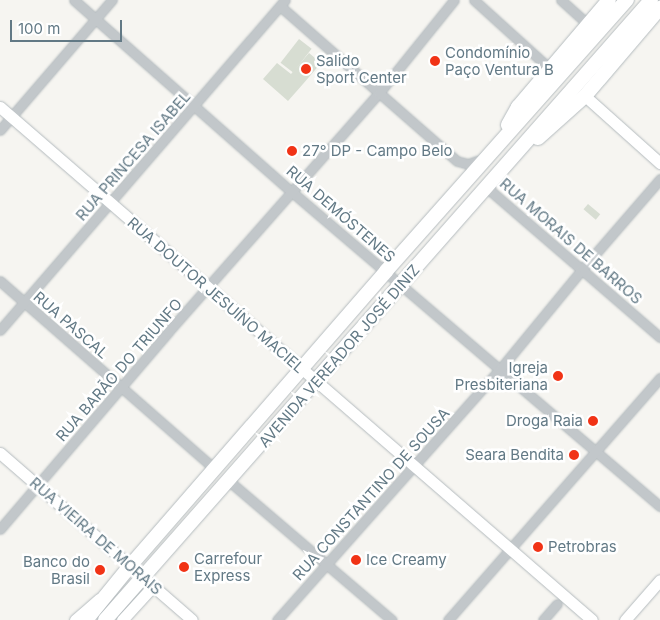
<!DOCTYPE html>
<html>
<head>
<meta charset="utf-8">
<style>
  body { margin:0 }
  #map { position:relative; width:660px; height:620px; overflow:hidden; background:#f6f5f1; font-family:Inter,sans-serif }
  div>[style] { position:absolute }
  .green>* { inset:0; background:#d7ddd2; transform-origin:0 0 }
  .roads { filter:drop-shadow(0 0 1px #b4bbbe) drop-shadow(0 0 1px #b4bbbe) }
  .street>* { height:9px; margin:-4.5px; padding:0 4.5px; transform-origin:4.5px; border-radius:4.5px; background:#c2c7ca }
  .secondary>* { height:11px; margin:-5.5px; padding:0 5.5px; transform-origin:5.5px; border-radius:5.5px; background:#fff }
  .primary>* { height:14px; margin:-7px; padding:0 7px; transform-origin:7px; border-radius:7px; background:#fff }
  .dots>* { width:14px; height:14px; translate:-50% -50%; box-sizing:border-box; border:2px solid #fff; border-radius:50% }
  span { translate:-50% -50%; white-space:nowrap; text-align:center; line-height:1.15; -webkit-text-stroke:5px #fff; paint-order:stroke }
  .poi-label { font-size:15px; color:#627985 }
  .left { translate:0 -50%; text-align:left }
  .right { translate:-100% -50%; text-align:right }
  .street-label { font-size:15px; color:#627985 }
  .scale { position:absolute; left:10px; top:20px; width:112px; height:22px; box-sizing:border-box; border:2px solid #627985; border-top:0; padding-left:6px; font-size:15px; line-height:18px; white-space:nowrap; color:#627985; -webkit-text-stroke:4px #fff; paint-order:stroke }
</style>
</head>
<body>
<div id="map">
  <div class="green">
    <i style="left:299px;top:39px;width:16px;height:30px;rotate:38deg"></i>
    <i style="clip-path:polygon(309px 53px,321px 63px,303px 84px,298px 80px,303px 84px,288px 101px,263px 79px,277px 63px,291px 74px)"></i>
    <i style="left:588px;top:204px;width:16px;height:7px;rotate:40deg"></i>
  </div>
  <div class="roads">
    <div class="street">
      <i style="left:74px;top:0;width:290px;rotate:41.4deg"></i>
      <i style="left:292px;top:192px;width:484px;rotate:40.5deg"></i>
      <i style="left:474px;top:0;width:103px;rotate:42.2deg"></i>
      <i style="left:561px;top:0;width:36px;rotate:42deg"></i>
      <i style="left:280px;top:6px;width:235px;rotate:41.2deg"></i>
      <i style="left:457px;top:161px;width:11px;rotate:15deg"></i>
      <i style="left:468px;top:164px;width:15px;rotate:-20deg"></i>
      <i style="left:0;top:130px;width:172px;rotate:-49.3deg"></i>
      <i style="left:486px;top:187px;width:230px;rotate:40.8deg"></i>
      <i style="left:0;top:281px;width:286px;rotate:41.2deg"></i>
      <i style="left:0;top:330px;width:436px;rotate:-49.2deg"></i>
      <i style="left:229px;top:481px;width:214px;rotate:40.5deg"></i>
      <i style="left:0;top:529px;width:259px;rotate:-49.5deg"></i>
      <i style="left:168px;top:332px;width:319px;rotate:-48.6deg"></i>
      <i style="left:379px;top:93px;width:119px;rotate:-51.1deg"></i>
      <i style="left:277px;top:620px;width:337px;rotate:-48.4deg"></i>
      <i style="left:501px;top:368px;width:129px;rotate:-50.6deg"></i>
      <i style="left:583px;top:268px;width:118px;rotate:-49.1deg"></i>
      <i style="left:448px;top:620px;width:322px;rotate:-48.8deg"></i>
      <i style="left:543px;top:620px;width:21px;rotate:-49deg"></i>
    </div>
    <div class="secondary">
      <i style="left:585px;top:96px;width:101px;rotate:41.8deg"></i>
      <i style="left:0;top:107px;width:783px;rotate:40.91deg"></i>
      <i style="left:0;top:453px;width:254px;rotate:41deg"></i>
      <i style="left:75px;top:620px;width:32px;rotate:-41deg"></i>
      <i style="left:122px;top:620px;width:46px;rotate:-47.6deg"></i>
      <i style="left:625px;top:620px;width:53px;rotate:-48.8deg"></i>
    </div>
    <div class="primary">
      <i style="left:508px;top:125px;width:21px;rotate:-61deg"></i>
      <i style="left:518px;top:107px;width:140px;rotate:-49.6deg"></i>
      <i style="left:538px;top:138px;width:63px;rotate:-41.8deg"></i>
      <i style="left:585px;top:96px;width:116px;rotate:-49.6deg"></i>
      <i style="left:86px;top:620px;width:70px;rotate:-50.8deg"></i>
      <i style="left:130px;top:566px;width:391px;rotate:-49deg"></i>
      <i style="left:386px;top:271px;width:363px;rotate:-48.4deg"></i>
      <i style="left:105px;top:620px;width:826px;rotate:-48.63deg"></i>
    </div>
  </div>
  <div class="dots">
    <i style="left:435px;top:61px;background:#f13316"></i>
    <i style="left:306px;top:69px;background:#f13316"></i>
    <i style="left:292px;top:151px;background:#f13316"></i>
    <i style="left:558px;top:376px;background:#f13316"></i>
    <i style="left:593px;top:421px;background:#f13316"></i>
    <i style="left:574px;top:455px;background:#f13316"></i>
    <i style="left:538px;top:547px;background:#f13316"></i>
    <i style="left:356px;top:560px;background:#f13316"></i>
    <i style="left:184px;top:567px;background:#f13316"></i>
    <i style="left:100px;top:570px;background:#f13316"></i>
  </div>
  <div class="poi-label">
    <span class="left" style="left:445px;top:61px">Condomínio<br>Paço Ventura B</span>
    <span class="left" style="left:316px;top:69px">Salido<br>Sport Center</span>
    <span class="left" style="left:302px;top:151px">27° DP - Campo Belo</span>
    <span class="right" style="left:548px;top:376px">Igreja<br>Presbiteriana</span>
    <span class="right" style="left:583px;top:421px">Droga Raia</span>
    <span class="right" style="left:564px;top:455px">Seara Bendita</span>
    <span class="left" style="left:548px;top:547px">Petrobras</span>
    <span class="left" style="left:194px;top:567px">Carrefour<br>Express</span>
    <span class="left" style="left:366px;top:560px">Ice Creamy</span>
    <span class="right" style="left:90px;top:570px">Banco do<br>Brasil</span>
  </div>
  <div class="street-label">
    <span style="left:133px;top:156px;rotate:-49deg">RUA PRINCESA ISABEL</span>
    <span style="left:341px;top:214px;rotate:41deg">RUA DEMÓSTENES</span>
    <span style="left:571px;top:241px;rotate:41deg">RUA MORAIS DE BARROS</span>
    <span style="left:216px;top:295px;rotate:41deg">RUA DOUTOR JESUÍNO MACIEL</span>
    <span style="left:71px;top:325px;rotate:41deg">RUA PASCAL</span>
    <span style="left:339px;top:356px;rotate:-49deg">AVENIDA VEREADOR JOSÉ DINIZ</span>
    <span style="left:119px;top:370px;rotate:-49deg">RUA BARÃO DO TRIUNFO</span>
    <span style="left:371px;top:494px;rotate:-48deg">RUA CONSTANTINO DE SOUSA</span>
    <span style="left:96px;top:536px;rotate:41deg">RUA VIEIRA DE MORAIS</span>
  </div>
  <div class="scale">100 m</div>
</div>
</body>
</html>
